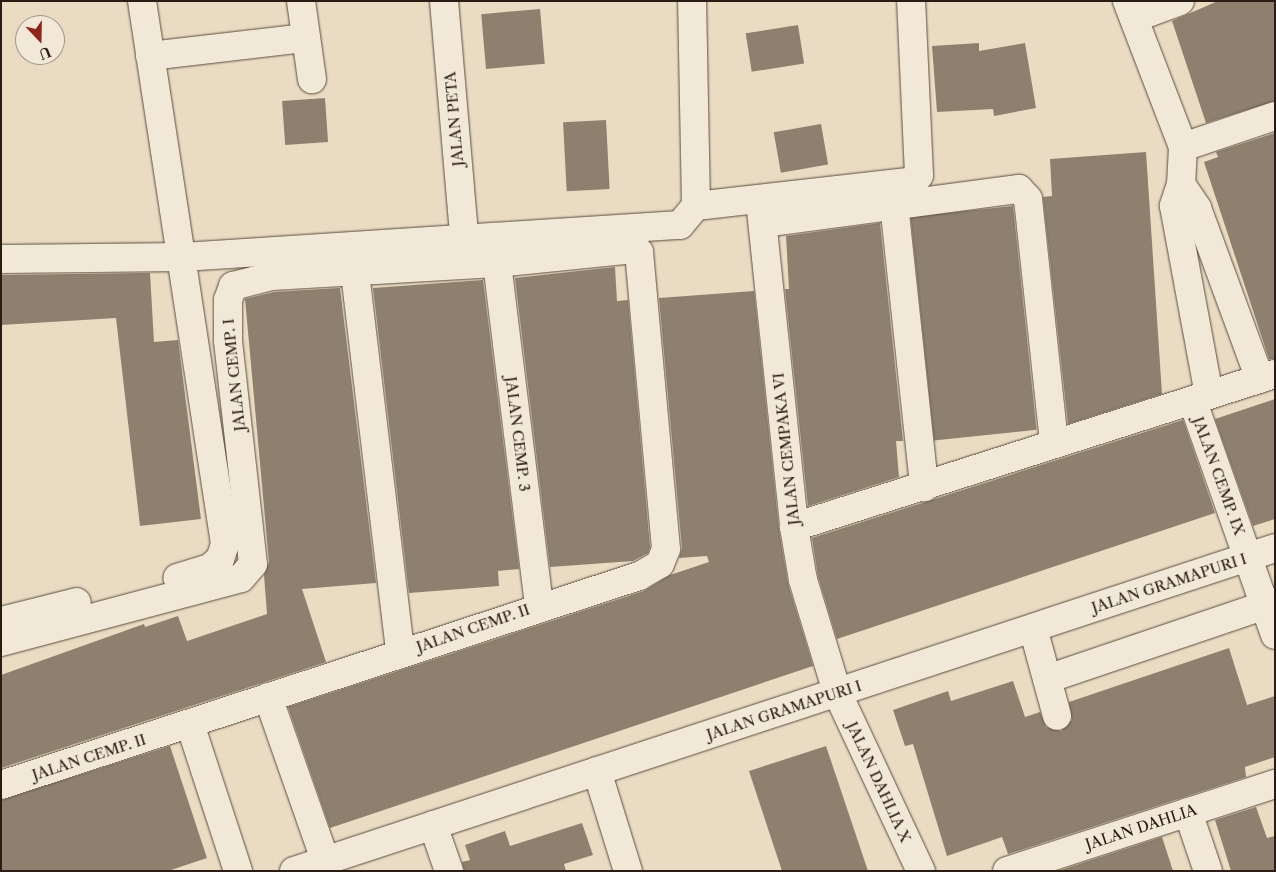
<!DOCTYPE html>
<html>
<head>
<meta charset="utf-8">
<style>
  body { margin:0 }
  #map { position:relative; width:1276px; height:872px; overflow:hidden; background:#eadcc3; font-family:"Libre Caslon Text",serif }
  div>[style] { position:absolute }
  .building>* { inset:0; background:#8e806e; transform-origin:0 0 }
  .roads { filter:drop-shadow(0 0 1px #5a4c3e) drop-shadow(0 0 1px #5a4c3e) }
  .minor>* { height:28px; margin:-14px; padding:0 14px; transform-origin:14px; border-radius:14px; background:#f1e8d8 }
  span { translate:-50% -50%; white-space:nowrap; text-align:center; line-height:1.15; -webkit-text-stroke:4.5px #f1e8d8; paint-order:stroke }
  .street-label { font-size:15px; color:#2a1c12 }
  .frame { position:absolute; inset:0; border:2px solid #2a1c12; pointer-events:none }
  .north { position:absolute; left:15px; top:15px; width:50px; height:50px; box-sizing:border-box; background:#f1e8d8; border:1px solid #a19689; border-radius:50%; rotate:159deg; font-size:14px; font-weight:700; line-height:20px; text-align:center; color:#2a1c12 }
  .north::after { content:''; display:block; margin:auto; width:18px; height:22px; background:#8f2418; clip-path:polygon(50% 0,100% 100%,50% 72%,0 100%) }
</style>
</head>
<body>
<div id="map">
  <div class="building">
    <i style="clip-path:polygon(1218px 1px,1275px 1px,1275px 101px,1206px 123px,1172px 21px)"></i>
    <i style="left:540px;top:9px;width:55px;height:59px;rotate:85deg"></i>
    <i style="left:798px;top:25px;width:39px;height:53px;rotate:81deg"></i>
    <i style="clip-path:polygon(979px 43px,979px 51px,1025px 43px,1036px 108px,994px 116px,993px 109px,937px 112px,932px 46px)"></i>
    <i style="left:325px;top:98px;width:44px;height:43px;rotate:86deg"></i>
    <i style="left:606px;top:120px;width:69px;height:43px;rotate:87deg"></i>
    <i style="left:821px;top:124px;width:41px;height:48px;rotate:80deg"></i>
    <i style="clip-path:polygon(1275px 133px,1275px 359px,1269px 359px,1204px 162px,1218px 157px,1216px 152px)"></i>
    <i style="clip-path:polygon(1146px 152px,1162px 394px,1068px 424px,1043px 197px,1052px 196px,1050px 159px)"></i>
    <i style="left:1013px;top:206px;width:225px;height:103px;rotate:84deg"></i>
    <i style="clip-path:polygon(880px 223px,903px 441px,896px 441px,899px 477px,808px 506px,785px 289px,789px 289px,786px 236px)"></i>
    <i style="clip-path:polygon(615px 267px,617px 301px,628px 300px,650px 547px,648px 553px,633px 561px,550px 567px,515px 278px)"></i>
    <i style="clip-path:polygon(150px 273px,154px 342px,178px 340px,201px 519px,140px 526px,116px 318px,1px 325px,1px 275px)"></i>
    <i style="clip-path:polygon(483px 280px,519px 569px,498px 571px,499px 586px,409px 593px,373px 288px)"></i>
    <i style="clip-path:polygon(340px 288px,376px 583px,302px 589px,326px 662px,1px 768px,1px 675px,144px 624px,145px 627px,178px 616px,187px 641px,267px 614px,264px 575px,269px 562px,245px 299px,274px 292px)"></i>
    <i style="clip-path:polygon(754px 291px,779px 530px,788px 584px,813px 666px,330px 828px,288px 707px,644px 591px,670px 575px,709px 562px,707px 556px,679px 558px,682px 548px,659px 298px)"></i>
    <i style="clip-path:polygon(1275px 399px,1275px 519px,1253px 526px,1215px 419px)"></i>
    <i style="clip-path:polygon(1183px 420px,1215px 513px,837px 639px,818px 576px,812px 538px)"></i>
    <i style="clip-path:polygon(1229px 648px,1247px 705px,1275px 696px,1275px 757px,1245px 767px,1246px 777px,1008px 854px,1002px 837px,947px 856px,913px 744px,905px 746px,893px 710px,948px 691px,951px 701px,1013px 681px,1025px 717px,1040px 712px,1046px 727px,1061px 731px,1072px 720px,1069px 702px)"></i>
    <i style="clip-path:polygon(170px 746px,207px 858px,168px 871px,1px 871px,1px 800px)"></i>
    <i style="clip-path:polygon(826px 746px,868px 871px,782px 871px,749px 771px)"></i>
    <i style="clip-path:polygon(1256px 807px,1267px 838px,1275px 836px,1275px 871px,1231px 871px,1215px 820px)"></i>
    <i style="clip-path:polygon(582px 823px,593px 855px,564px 864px,566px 871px,464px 871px,462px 862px,470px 860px,465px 845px,505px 831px,510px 846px)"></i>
    <i style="clip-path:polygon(1162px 837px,1173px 871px,1058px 871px)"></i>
  </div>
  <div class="roads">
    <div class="minor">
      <i style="left:142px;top:1px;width:549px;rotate:81.31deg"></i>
      <i style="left:225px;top:544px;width:16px;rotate:108deg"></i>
      <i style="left:220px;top:559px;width:13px;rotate:138deg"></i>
      <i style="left:210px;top:568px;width:34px;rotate:163deg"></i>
      <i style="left:301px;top:1px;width:79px;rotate:82deg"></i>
      <i style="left:444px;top:1px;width:236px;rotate:85.1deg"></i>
      <i style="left:1127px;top:1px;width:156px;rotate:69deg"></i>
      <i style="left:1183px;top:147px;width:37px;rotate:93deg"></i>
      <i style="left:1181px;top:184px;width:23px;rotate:108deg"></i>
      <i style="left:1174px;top:206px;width:191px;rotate:79.5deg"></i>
      <i style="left:1134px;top:18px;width:49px;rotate:-20.3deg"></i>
      <i style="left:150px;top:56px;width:157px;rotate:-6.6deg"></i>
      <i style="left:1183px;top:147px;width:97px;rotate:-18.6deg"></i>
      <i style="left:1181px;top:184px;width:29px;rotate:56deg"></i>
      <i style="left:1197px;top:208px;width:182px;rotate:69.8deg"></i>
      <i style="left:760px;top:201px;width:328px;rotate:84deg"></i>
      <i style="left:794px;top:527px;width:54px;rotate:80.4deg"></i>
      <i style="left:803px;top:580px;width:117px;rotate:73.1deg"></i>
      <i style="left:837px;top:692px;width:198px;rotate:64.9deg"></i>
      <i style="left:894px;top:204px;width:285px;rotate:83.9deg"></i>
      <i style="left:696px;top:206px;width:220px;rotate:-6.5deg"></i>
      <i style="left:915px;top:181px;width:7px;rotate:-56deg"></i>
      <i style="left:919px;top:175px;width:174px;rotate:-92.6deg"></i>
      <i style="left:763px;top:223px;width:258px;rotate:-7.6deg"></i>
      <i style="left:1019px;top:189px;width:13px;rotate:48deg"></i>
      <i style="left:1028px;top:199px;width:246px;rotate:83.9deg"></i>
      <i style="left:1px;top:259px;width:182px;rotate:-0.6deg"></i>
      <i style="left:183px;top:257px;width:498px;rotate:-3.7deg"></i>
      <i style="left:680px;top:225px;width:25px;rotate:-50deg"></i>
      <i style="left:696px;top:206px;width:205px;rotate:-91.1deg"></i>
      <i style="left:497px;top:263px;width:346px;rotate:83deg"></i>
      <i style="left:355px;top:273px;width:383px;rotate:83.2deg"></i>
      <i style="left:1193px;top:402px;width:247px;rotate:70.6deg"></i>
      <i style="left:794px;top:527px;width:505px;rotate:-17.65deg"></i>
      <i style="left:1px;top:621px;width:78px;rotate:-14deg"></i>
      <i style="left:1033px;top:628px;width:91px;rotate:74.7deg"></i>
      <i style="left:1px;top:642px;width:248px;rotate:-14.9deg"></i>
      <i style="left:241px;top:578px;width:18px;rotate:-49deg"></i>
      <i style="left:253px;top:564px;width:225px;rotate:-96.4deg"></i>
      <i style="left:228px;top:340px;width:40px;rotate:-90deg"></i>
      <i style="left:228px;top:300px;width:15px;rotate:-70deg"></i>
      <i style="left:233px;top:286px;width:40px;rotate:-14.4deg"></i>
      <i style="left:272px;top:276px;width:225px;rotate:-3.3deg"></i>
      <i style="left:497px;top:263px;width:138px;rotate:-5.8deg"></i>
      <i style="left:634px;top:249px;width:6px;rotate:31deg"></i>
      <i style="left:639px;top:252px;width:298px;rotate:84.8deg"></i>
      <i style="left:666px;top:549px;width:16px;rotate:112deg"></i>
      <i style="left:660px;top:564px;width:24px;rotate:150deg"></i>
      <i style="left:639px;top:576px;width:671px;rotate:161.86deg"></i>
      <i style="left:1047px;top:679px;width:241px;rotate:-18.7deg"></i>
      <i style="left:268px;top:697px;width:173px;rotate:70.7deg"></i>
      <i style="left:190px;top:724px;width:155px;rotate:71.9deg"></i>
      <i style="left:597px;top:771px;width:105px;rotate:72.8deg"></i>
      <i style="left:1188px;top:812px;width:62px;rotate:71.3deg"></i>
      <i style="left:433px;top:825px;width:49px;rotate:70.8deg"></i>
      <i style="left:294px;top:871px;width:1033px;rotate:-18.22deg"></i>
      <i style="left:1007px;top:871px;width:282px;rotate:-18deg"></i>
    </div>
  </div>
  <div class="street-label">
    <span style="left:454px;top:119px;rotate:-95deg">JALAN PETA</span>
    <span style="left:234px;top:375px;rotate:-96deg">JALAN CEMP. I</span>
    <span style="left:518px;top:434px;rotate:83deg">JALAN CEMP. 3</span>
    <span style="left:786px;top:449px;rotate:-96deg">JALAN CEMPAKA VI</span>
    <span style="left:1219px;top:476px;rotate:70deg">JALAN CEMP. IX</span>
    <span style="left:1169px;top:583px;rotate:-18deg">JALAN GRAMAPURI I</span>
    <span style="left:473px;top:628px;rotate:-19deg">JALAN CEMP. II</span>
    <span style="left:784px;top:710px;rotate:-18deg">JALAN GRAMAPURI I</span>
    <span style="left:89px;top:757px;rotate:-18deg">JALAN CEMP. II</span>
    <span style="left:879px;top:782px;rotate:65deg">JALAN DAHLIA X</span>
    <span style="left:1141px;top:827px;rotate:-18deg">JALAN DAHLIA</span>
  </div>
  <div class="frame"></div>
  <div class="north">U</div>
</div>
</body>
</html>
